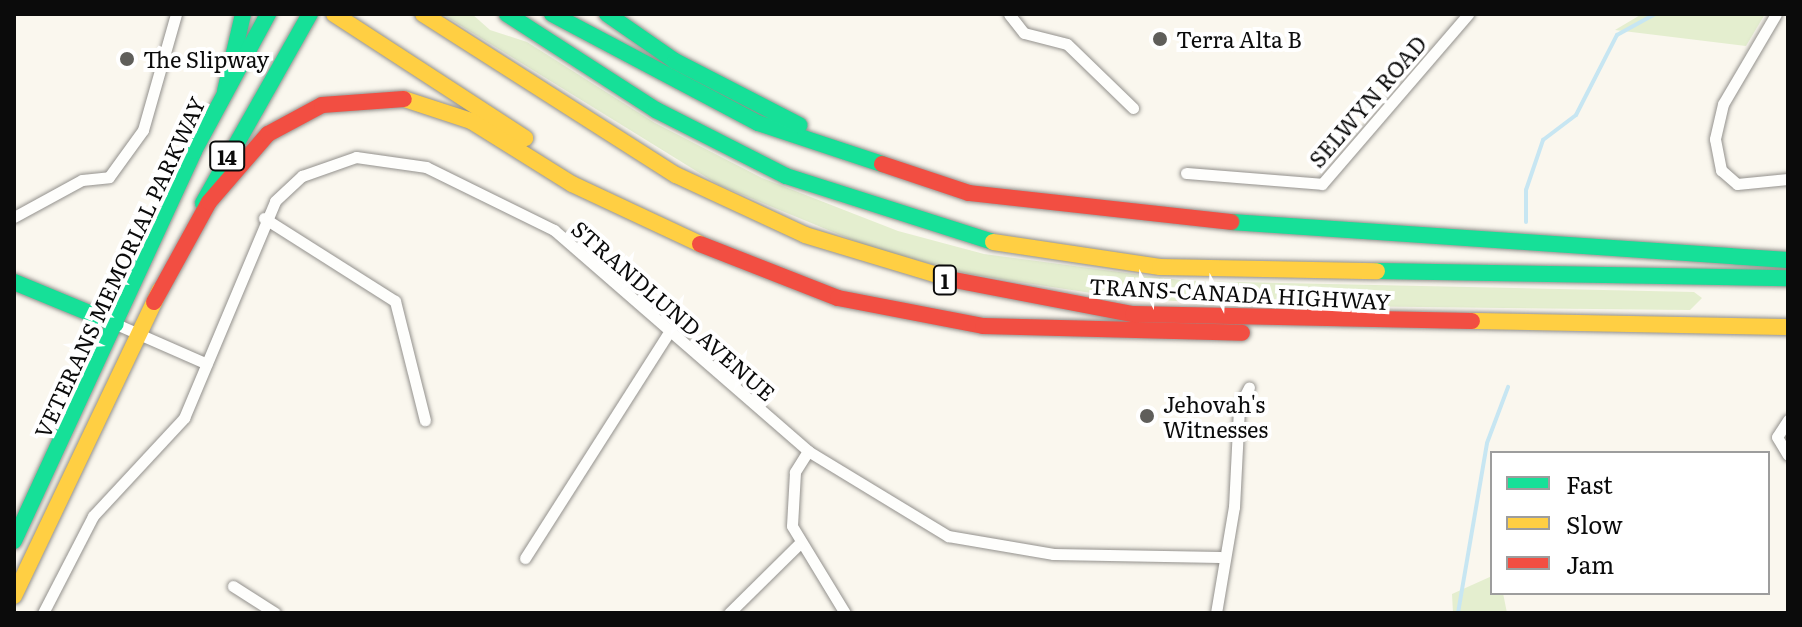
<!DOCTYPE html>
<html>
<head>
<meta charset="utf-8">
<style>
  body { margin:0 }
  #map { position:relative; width:1802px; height:627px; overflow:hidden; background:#faf7ee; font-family:Literata,serif }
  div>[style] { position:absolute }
  .green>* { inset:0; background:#e4eecf }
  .stream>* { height:4px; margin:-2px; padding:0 2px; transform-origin:2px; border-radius:2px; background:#c7e6f2 }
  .roads { filter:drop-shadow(0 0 2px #93918d) drop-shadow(0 0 2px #93918d) }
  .street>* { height:11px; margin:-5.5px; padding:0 5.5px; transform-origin:5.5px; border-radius:5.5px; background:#fefefc }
  .fast>* { height:16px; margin:-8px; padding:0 8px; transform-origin:8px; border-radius:8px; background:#16e098 }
  .slow>* { height:16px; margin:-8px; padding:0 8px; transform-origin:8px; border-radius:8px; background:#ffcf43 }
  .jam>* { height:16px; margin:-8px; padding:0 8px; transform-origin:8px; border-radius:8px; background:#f24e42 }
  .dots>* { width:22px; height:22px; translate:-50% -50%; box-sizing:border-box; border:4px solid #fff; border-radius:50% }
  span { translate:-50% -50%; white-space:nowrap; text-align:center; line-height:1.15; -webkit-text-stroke:8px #fff; paint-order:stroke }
  .shield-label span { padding:2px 6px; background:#fff; border:2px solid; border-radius:6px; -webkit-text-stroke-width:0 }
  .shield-label { font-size:20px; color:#0b0b0b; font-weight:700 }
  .poi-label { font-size:22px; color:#0b0b0b }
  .left { translate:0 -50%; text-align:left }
  .street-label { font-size:22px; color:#0b0b0b }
  .frame { position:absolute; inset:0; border:16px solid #0b0b0b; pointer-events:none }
  .legend { position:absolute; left:1490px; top:451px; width:280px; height:144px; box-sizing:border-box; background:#fff; border:2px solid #9d9d9d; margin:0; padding:10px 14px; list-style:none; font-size:24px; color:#0b0b0b }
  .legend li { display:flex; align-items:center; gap:16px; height:40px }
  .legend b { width:40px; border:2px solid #9d9d9d }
</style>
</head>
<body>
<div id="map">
  <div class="green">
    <i style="clip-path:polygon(442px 14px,472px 14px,490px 30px,527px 42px,655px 123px,762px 178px,898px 231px,984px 254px,1187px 281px,1694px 292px,1702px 298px,1690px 310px,1244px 305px,1124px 298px,968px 274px,872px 248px,719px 185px)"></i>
    <i style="clip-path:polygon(1642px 14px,1765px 14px,1746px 46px,1615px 30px)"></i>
    <i style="clip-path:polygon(1492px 576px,1492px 593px,1503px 593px,1507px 613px,1453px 613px,1452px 594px)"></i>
  </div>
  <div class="stream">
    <i style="left:1526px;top:222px;width:32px;rotate:-90deg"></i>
    <i style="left:1526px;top:190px;width:53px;rotate:-71.2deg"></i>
    <i style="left:1543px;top:140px;width:41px;rotate:-37.1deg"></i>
    <i style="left:1576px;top:115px;width:90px;rotate:-62.9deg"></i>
    <i style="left:1617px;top:35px;width:43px;rotate:-28.9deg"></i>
    <i style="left:1458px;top:613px;width:172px;rotate:-80.3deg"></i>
    <i style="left:1487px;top:443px;width:60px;rotate:-69.4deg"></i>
  </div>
  <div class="roads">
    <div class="street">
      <i style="left:1009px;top:14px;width:24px;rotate:52deg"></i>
      <i style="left:1024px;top:33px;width:44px;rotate:14.3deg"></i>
      <i style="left:1067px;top:44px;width:92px;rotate:44.1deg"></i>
      <i style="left:1776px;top:14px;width:104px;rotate:120.5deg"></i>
      <i style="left:1723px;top:104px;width:36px;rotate:103deg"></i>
      <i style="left:1715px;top:139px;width:32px;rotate:79deg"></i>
      <i style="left:1721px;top:170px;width:21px;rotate:41deg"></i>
      <i style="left:1737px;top:184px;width:51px;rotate:-5.6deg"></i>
      <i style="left:1186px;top:173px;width:136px;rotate:4.6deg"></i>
      <i style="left:1322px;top:184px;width:224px;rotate:-49.3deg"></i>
      <i style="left:14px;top:217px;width:77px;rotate:-28.6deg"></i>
      <i style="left:82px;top:180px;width:27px;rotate:-6deg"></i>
      <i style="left:109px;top:177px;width:58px;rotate:-54.1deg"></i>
      <i style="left:143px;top:130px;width:121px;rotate:-74.1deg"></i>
      <i style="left:264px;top:218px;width:155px;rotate:32.4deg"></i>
      <i style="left:395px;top:301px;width:123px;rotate:75.9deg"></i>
      <i style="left:116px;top:324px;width:99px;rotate:23.7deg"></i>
      <i style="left:1788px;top:420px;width:20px;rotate:123deg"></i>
      <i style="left:1777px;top:437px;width:21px;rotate:59deg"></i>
      <i style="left:808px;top:451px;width:25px;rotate:122deg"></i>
      <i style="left:795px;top:472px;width:54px;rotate:93.2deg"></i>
      <i style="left:792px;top:526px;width:102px;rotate:58.7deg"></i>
      <i style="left:525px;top:558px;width:268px;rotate:-57.5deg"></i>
      <i style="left:233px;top:586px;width:50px;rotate:32.7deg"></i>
      <i style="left:43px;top:613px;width:109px;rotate:-62.7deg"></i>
      <i style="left:93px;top:516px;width:134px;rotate:-47.1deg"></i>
      <i style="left:184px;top:418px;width:235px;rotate:-67.2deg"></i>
      <i style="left:275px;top:201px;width:37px;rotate:-43deg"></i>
      <i style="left:302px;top:176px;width:57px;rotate:-19.4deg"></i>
      <i style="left:356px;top:157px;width:71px;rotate:8.1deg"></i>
      <i style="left:426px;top:167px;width:143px;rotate:26.2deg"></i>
      <i style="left:554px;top:230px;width:337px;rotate:41deg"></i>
      <i style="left:808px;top:451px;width:164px;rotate:31.3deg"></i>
      <i style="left:948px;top:536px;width:107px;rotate:9.7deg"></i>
      <i style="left:1053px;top:554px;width:167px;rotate:1deg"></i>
      <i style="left:729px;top:613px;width:97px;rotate:-44.6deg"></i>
      <i style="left:1216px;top:613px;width:108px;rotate:-80.4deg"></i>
      <i style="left:1234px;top:507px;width:100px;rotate:-87.1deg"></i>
      <i style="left:1239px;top:407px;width:22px;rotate:-63deg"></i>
    </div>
    <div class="fast">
      <i style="left:507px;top:14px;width:177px;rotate:32.8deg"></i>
      <i style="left:656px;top:110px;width:146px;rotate:26.9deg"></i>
      <i style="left:786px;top:176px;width:217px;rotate:17.7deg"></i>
      <i style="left:552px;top:14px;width:233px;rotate:27.9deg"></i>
      <i style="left:758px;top:123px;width:131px;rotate:18.3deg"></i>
      <i style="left:607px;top:14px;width:83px;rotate:34.7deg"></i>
      <i style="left:675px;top:61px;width:140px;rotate:27.3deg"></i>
      <i style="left:225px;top:91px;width:79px;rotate:-76.8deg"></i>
      <i style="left:203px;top:203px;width:217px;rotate:-60.5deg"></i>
      <i style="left:1231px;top:222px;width:558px;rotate:3.9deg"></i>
      <i style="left:1377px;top:271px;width:411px;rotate:1deg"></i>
      <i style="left:14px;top:282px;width:110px;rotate:22.4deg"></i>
      <i style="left:14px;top:541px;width:430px;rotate:-65.2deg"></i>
      <i style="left:194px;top:151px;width:156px;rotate:-61.6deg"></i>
    </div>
    <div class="slow">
      <i style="left:334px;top:14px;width:228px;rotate:33deg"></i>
      <i style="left:423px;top:14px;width:300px;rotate:32.5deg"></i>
      <i style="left:676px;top:175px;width:142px;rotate:24.9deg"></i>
      <i style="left:805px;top:235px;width:156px;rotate:16.8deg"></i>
      <i style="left:404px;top:99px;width:71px;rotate:18.2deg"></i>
      <i style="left:471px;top:121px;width:119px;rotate:32deg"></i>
      <i style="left:572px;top:184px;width:141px;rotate:25.1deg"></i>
      <i style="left:993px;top:242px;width:169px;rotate:8.5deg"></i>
      <i style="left:1160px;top:267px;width:217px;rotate:1.1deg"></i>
      <i style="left:1472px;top:321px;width:316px;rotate:1.1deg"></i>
      <i style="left:14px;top:596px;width:339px;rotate:-64.5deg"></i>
    </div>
    <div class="jam">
      <i style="left:882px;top:164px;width:92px;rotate:18.4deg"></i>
      <i style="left:969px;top:193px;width:264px;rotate:6.3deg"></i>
      <i style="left:700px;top:244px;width:148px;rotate:21.4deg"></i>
      <i style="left:838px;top:298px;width:148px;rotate:10.9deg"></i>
      <i style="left:983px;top:326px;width:259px;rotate:1.5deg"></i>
      <i style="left:954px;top:280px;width:182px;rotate:10.8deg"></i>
      <i style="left:1133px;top:314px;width:339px;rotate:1.2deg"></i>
      <i style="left:154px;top:302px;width:114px;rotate:-61.2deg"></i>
      <i style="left:209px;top:202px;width:90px;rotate:-49.1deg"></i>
      <i style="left:268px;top:134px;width:61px;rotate:-28.2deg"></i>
      <i style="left:322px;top:105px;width:82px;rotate:-4.2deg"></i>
    </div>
  </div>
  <div class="dots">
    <i style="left:1160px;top:39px;background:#5f5e5a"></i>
    <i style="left:127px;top:59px;background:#5f5e5a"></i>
    <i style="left:1147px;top:416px;background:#5f5e5a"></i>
  </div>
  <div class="shield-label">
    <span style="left:227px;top:156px">14</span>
    <span style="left:945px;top:280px">1</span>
  </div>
  <div class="poi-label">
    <span class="left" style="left:1176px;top:39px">Terra Alta B</span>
    <span class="left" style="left:143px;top:59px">The Slipway</span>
    <span class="left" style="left:1163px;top:416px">Jehovah's<br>Witnesses</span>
  </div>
  <div class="street-label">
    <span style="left:1367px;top:101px;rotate:-49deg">SELWYN ROAD</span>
    <span style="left:119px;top:267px;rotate:-65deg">VETERANS MEMORIAL PARKWAY</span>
    <span style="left:1240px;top:293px;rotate:3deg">TRANS-CANADA HIGHWAY</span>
    <span style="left:674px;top:310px;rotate:41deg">STRANDLUND AVENUE</span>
  </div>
  <div class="frame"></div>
  <ul class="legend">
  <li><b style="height:10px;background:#16e098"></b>Fast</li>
  <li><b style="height:10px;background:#ffcf43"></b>Slow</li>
  <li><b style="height:10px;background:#f24e42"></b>Jam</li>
  </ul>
</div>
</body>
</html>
